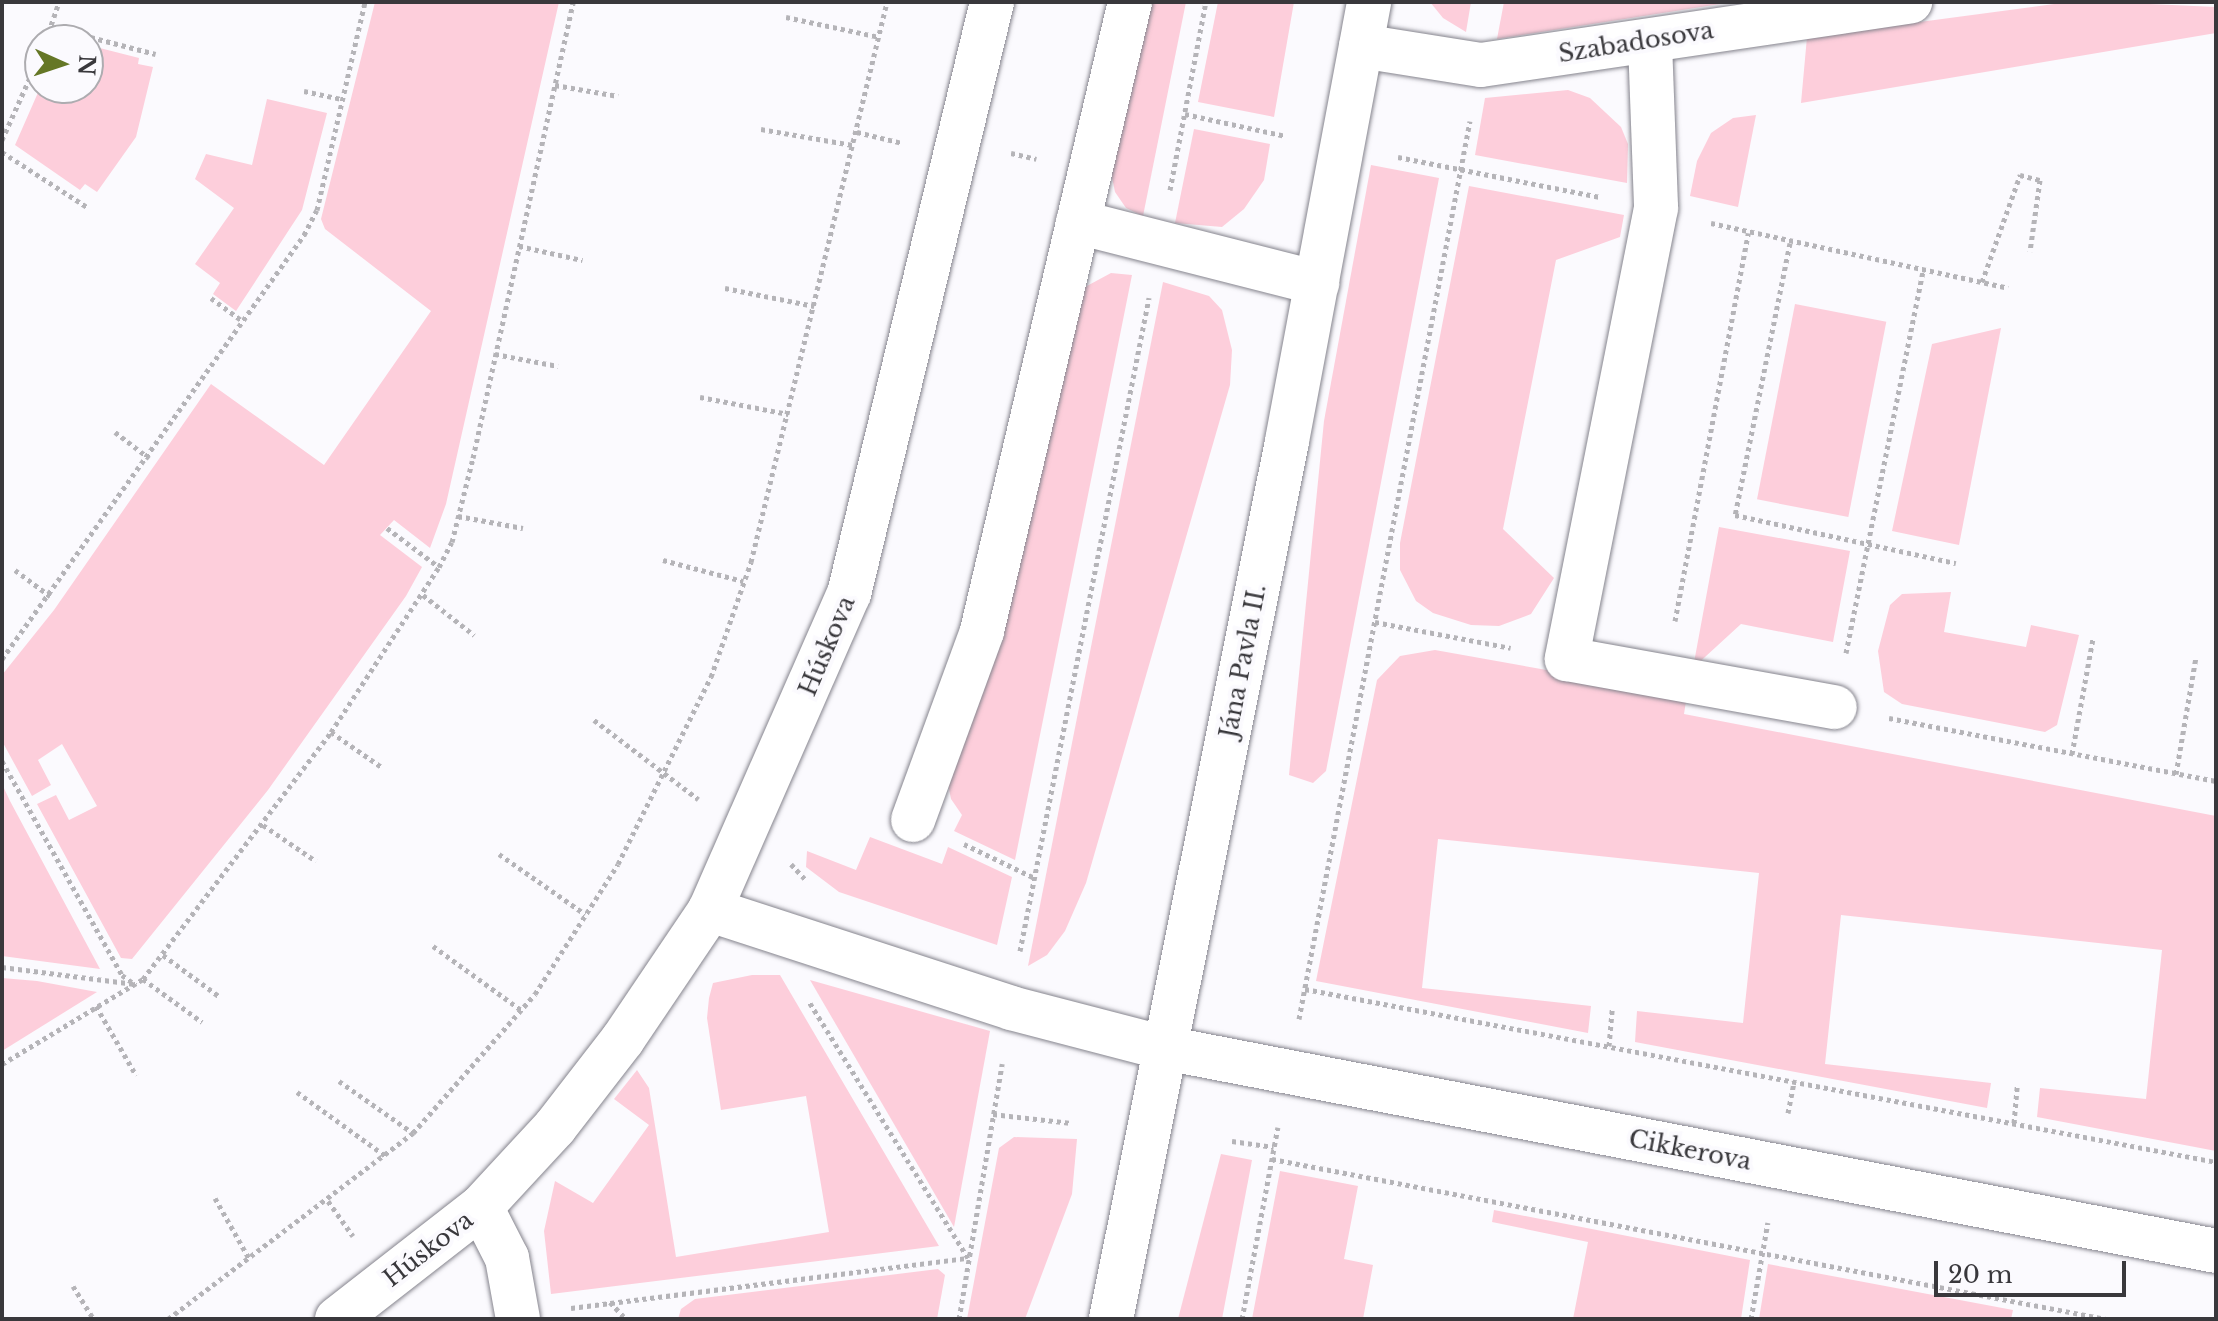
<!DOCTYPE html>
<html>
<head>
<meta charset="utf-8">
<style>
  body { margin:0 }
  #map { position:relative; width:2218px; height:1321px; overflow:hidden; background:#fbfafe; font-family:"Libre Baskerville",serif }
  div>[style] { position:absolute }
  .green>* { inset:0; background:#fdcedb; transform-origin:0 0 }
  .path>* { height:5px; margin-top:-2.5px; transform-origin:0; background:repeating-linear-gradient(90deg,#b5b4b8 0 4px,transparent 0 8px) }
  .roads { filter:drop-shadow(0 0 2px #85848d) drop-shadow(0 0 2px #85848d) }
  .minor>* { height:44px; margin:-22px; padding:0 22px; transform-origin:22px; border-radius:22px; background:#fff }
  span { translate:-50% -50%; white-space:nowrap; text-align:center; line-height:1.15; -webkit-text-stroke:8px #fbfafe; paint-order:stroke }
  .street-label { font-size:24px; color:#39383c }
  .frame { position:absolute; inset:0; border:4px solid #39383c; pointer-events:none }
  .north { position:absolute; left:24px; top:24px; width:80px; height:80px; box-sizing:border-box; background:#fbfafe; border:2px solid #adacb0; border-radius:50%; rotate:93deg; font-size:22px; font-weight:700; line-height:32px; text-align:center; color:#39383c }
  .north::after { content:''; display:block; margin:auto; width:28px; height:36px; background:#657726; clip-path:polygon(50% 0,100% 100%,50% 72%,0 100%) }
  .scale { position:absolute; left:1934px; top:1261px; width:192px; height:36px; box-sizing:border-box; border:4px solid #39383c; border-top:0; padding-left:10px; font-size:24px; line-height:28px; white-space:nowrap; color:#39383c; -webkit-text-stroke:6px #fbfafe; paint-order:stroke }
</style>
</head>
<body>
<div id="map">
  <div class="green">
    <i style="clip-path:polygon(375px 2px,559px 2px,446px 504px,430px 548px,394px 520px,380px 535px,422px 567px,406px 596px,268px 790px,132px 959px,121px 958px,37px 804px,56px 795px,69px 820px,97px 806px,62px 744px,38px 760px,51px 785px,32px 796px,2px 741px,2px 675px,54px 610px,211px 384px,324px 465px,431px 311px,325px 229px,321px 219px)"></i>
    <i style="clip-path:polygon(1147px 2px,1186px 2px,1143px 216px,1126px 208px,1115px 192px,1109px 163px)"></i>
    <i style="clip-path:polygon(1218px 2px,1294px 2px,1274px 117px,1198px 102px)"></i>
    <i style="clip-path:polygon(1430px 2px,1471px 2px,1466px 32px,1443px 18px)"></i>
    <i style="clip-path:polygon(1504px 2px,1733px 2px,1497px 39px)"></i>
    <i style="clip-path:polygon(2106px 2px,2216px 7px,2216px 33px,1801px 103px,1807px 37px,2054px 4px)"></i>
    <i style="clip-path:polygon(88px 45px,139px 58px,138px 64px,153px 67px,136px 137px,97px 192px,85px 184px,80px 190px,15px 145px,40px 88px,88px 88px)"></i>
    <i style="clip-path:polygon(1568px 90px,1590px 98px,1621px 127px,1628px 144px,1627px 183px,1475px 155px,1485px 98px)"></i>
    <i style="clip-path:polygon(267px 99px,327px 113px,302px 210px,236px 311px,213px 294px,220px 283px,195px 264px,234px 208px,195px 179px,206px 154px,252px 165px)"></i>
    <i style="clip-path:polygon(1756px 115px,1738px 207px,1690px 196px,1697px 161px,1711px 133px,1733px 118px)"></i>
    <i style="clip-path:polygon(1194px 129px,1270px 144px,1264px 180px,1244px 209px,1222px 227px,1175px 223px)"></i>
    <i style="clip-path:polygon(1371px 165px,1439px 178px,1326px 771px,1313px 783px,1289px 775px,1324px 421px)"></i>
    <i style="clip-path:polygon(1469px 186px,1624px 215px,1620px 237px,1556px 260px,1503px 529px,1554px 578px,1531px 614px,1499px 626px,1471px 625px,1433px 613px,1416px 601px,1400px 570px,1400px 543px)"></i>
    <i style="clip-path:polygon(1111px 273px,1132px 275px,1015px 860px,954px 831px,962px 815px,951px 799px,947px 779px,1085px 287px)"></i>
    <i style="clip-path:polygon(1163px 282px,1209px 296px,1222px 310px,1232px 350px,1230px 385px,1086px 883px,1065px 931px,1047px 955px,1028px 966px)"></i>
    <i style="left:1795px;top:304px;width:93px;height:199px;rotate:11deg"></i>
    <i style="clip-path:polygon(2001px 328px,1959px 545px,1892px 531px,1932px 344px)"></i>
    <i style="clip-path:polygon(1719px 527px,1850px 551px,1833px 642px,1741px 624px,1693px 668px)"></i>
    <i style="clip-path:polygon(1951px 592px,1944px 632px,2026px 647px,2031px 625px,2079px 635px,2057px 725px,2045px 732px,1902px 704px,1884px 692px,1878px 651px,1890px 605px,1902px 594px)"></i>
    <i style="clip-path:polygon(1435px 650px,1687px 695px,1684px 714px,2216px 816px,2216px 1151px,2037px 1117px,2040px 1088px,2146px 1099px,2162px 950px,1841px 915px,1825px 1064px,1991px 1083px,1987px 1108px,1635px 1042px,1637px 1011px,1743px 1023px,1759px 873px,1438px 839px,1422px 988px,1591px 1006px,1588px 1033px,1316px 981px,1377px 680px,1400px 656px)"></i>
    <i style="clip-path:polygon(2px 784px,10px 801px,100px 969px,2px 956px)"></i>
    <i style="clip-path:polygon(870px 837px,942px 864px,948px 847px,1012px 877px,997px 945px,839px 892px,806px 867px,807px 851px,856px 870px)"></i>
    <i style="clip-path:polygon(752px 975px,780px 975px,939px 1246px,551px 1294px,544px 1231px,555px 1181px,593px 1203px,649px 1125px,614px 1099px,637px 1070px,649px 1088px,676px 1257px,829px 1232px,806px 1096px,721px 1110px,707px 1018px,709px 998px,713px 983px)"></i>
    <i style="clip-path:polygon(2px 978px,37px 981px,97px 992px,2px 1051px)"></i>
    <i style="clip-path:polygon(810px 980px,990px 1031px,954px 1227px)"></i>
    <i style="clip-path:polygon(1014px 1137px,1077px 1139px,1072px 1194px,1025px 1319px,967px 1319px,999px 1148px)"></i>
    <i style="clip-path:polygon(1221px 1154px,1252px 1160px,1222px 1319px,1178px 1319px)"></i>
    <i style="clip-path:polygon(1280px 1171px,1358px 1186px,1344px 1259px,1373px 1265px,1363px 1319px,1252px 1319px)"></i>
    <i style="clip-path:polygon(1494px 1210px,1750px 1260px,1741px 1319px,1573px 1319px,1588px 1242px,1492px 1222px)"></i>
    <i style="clip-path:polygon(1768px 1264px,2013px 1310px,2011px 1319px,1759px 1319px)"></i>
    <i style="clip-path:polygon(938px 1269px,945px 1275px,937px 1319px,678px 1319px,681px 1309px,695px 1299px)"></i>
  </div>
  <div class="path">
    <i style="left:786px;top:17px;width:95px;rotate:12.1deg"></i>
    <i style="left:52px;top:27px;width:107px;rotate:14.6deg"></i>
    <i style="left:46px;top:40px;width:40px;rotate:-71.1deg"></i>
    <i style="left:555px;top:85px;width:64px;rotate:9.9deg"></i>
    <i style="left:304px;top:91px;width:39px;rotate:12deg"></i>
    <i style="left:1185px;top:114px;width:103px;rotate:12.3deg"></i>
    <i style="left:761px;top:129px;width:93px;rotate:9.9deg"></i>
    <i style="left:857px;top:132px;width:46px;rotate:13.7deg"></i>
    <i style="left:2px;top:140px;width:93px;rotate:-65.9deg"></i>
    <i style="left:2px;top:152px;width:101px;rotate:32.9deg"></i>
    <i style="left:1011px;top:153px;width:26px;rotate:13deg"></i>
    <i style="left:1398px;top:157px;width:206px;rotate:11.2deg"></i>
    <i style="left:1170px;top:190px;width:191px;rotate:-79.2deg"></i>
    <i style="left:1711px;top:223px;width:304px;rotate:12.3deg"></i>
    <i style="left:1790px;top:243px;width:278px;rotate:101.4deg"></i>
    <i style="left:1735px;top:515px;width:226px;rotate:12.3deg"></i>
    <i style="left:519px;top:246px;width:65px;rotate:12.5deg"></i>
    <i style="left:1982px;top:282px;width:114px;rotate:-70.4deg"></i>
    <i style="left:2020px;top:175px;width:21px;rotate:14deg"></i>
    <i style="left:2040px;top:180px;width:72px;rotate:98deg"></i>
    <i style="left:725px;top:288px;width:91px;rotate:11.4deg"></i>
    <i style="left:211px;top:298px;width:39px;rotate:36deg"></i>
    <i style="left:495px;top:354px;width:64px;rotate:10.8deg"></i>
    <i style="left:700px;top:397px;width:90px;rotate:10.9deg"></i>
    <i style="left:115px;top:432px;width:43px;rotate:37.4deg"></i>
    <i style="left:458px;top:516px;width:66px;rotate:10.5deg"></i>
    <i style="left:387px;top:528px;width:65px;rotate:36.9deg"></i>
    <i style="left:663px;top:560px;width:83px;rotate:14.7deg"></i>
    <i style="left:15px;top:570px;width:44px;rotate:36.6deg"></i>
    <i style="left:423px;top:595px;width:65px;rotate:38.1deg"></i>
    <i style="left:1675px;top:621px;width:395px;rotate:-79.3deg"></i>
    <i style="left:1375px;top:622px;width:138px;rotate:10.8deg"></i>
    <i style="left:1846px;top:653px;width:391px;rotate:-78.6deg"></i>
    <i style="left:2px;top:659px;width:521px;rotate:-54.54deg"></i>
    <i style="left:304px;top:235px;width:28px;rotate:-63deg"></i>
    <i style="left:317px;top:210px;width:213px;rotate:-77deg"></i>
    <i style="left:1889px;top:718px;width:333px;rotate:10.9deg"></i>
    <i style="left:594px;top:720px;width:131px;rotate:37.2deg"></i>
    <i style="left:331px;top:732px;width:63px;rotate:34.7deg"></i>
    <i style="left:2072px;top:754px;width:118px;rotate:-79.7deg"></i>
    <i style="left:2px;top:761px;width:245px;rotate:60.7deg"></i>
    <i style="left:122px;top:975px;width:17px;rotate:36deg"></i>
    <i style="left:2176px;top:774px;width:119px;rotate:-80.3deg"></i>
    <i style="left:263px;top:825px;width:64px;rotate:34.2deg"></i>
    <i style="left:964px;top:844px;width:79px;rotate:25.6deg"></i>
    <i style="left:499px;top:854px;width:105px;rotate:34.9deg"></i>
    <i style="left:791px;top:864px;width:22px;rotate:47deg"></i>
    <i style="left:433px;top:946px;width:109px;rotate:36deg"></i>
    <i style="left:1020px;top:951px;width:666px;rotate:-78.83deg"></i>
    <i style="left:163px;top:955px;width:71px;rotate:36.4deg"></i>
    <i style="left:2px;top:967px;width:134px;rotate:7.3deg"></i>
    <i style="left:143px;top:979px;width:73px;rotate:36.1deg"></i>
    <i style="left:1305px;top:989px;width:927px;rotate:10.75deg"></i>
    <i style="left:96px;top:1006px;width:80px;rotate:59.9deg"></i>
    <i style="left:1299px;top:1019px;width:914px;rotate:-79.22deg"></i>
    <i style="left:1609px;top:1046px;width:38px;rotate:-85deg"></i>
    <i style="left:2px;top:1064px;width:165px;rotate:-31.1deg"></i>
    <i style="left:143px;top:979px;width:310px;rotate:-52.7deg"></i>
    <i style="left:331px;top:732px;width:197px;rotate:-56.8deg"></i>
    <i style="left:439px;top:567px;width:28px;rotate:-63deg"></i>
    <i style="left:452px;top:542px;width:87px;rotate:-76deg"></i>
    <i style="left:473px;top:458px;width:467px;rotate:-77.6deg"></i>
    <i style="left:339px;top:1081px;width:90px;rotate:35.1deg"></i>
    <i style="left:297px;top:1092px;width:111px;rotate:35.8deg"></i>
    <i style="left:1788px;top:1113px;width:33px;rotate:-79deg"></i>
    <i style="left:993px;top:1114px;width:79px;rotate:6.6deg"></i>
    <i style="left:2014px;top:1123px;width:38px;rotate:-85deg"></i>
    <i style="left:1232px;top:1141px;width:42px;rotate:8.1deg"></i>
    <i style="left:1272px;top:1159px;width:849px;rotate:10.86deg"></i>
    <i style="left:215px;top:1198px;width:71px;rotate:60.6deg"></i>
    <i style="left:328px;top:1201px;width:43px;rotate:54.5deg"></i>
    <i style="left:73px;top:1286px;width:39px;rotate:58deg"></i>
    <i style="left:610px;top:1302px;width:23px;rotate:47deg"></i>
    <i style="left:571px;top:1308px;width:400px;rotate:-7.2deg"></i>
    <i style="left:968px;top:1258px;width:301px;rotate:-121.8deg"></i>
    <i style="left:168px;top:1319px;width:308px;rotate:-37.2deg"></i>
    <i style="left:413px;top:1133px;width:185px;rotate:-48.7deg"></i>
    <i style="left:535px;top:994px;width:154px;rotate:-57.4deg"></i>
    <i style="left:618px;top:864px;width:209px;rotate:-63.6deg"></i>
    <i style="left:711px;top:677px;width:122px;rotate:-70.8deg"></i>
    <i style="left:751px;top:562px;width:576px;rotate:-76.35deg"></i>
    <i style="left:959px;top:1319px;width:259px;rotate:-80.4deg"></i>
    <i style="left:1242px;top:1319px;width:195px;rotate:-79.4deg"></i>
    <i style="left:1751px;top:1319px;width:98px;rotate:-80.1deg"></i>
  </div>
  <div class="roads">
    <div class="minor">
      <i style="left:1650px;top:42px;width:166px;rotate:87.9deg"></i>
      <i style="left:1656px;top:208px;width:460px;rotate:101.2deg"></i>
      <i style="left:1567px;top:659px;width:272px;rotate:10.2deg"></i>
      <i style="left:1361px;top:46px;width:121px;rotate:9deg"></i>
      <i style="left:1481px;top:65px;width:434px;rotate:-8.4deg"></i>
      <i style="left:1078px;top:222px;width:247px;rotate:14.3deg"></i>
      <i style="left:913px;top:820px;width:201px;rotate:-69.9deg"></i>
      <i style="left:982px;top:631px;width:646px;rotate:-76.76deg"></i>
      <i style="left:710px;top:910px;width:317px;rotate:18deg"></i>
      <i style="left:1011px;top:1008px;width:159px;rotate:14.6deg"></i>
      <i style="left:1165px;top:1048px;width:1070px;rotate:10.93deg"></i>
      <i style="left:337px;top:1319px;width:182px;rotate:-37.9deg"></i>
      <i style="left:518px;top:1319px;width:62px;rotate:-100.2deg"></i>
      <i style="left:507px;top:1258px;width:57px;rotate:-117deg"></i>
      <i style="left:481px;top:1207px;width:109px;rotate:-47.2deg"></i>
      <i style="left:555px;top:1127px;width:111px;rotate:-52.3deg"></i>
      <i style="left:623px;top:1039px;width:156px;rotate:-56deg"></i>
      <i style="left:710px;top:910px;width:345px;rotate:-66.3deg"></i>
      <i style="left:849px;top:594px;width:609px;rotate:-76.42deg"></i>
      <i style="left:1111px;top:1319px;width:895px;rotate:-78.66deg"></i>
      <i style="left:1287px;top:441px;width:447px;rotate:-79.4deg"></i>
    </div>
  </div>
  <div class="street-label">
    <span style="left:1636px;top:42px;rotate:-9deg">Szabadosova</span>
    <span style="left:827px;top:646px;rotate:-67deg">Húskova</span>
    <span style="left:1243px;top:661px;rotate:-79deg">Jána Pavla II.</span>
    <span style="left:1690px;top:1150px;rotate:11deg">Cikkerova</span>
    <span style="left:428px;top:1249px;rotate:-38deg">Húskova</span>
  </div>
  <div class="frame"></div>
  <div class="north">N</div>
  <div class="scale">20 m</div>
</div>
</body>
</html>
